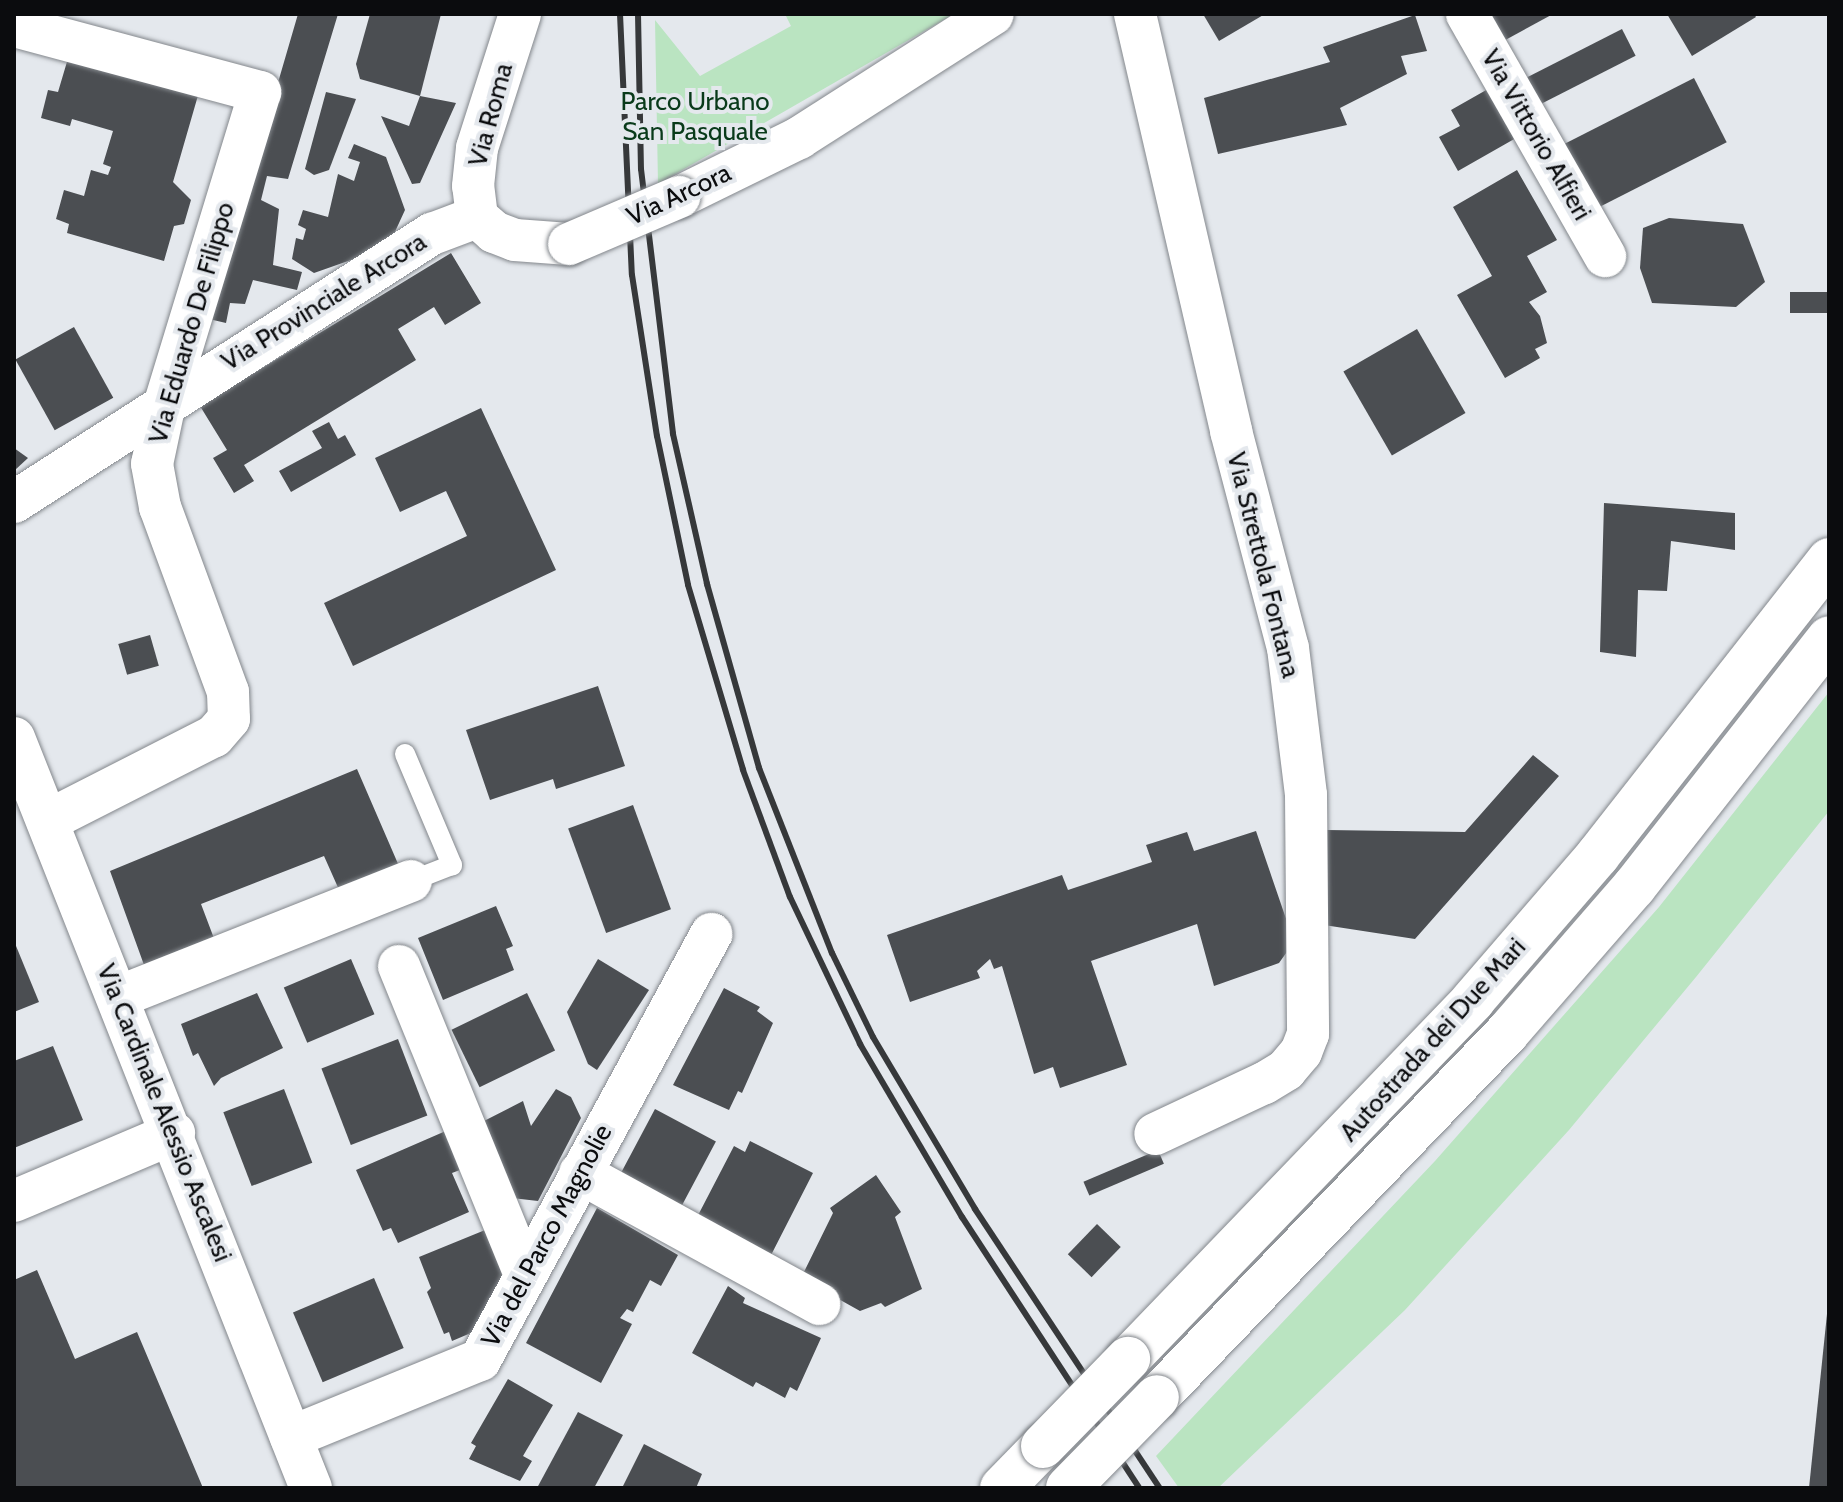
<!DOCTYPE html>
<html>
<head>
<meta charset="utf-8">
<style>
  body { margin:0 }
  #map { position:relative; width:1843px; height:1502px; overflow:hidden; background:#e4e8ed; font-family:Cabin,sans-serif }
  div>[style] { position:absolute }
  .green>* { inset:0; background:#bae4c1 }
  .building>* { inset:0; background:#4b4e52; transform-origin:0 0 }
  .roads { filter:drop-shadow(0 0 2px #83878c) drop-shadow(0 0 2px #83878c) }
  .service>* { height:20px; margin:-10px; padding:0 10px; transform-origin:10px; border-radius:10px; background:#fff }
  .minor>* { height:42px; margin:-21px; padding:0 21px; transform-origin:21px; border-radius:21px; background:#fff }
  .motorway>* { height:44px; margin:-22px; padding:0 22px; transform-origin:22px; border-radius:22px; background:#fff }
  .rail>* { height:6px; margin:-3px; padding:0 3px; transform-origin:3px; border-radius:3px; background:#36383a }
  .bridges { filter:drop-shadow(0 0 2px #83878c) drop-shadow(0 0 2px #83878c) }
  .minor-bridge>* { height:42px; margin:-21px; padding:0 21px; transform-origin:21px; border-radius:21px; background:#fff }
  .motorway-bridge>* { height:44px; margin:-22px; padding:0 22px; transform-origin:22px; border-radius:22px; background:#fff }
  span { translate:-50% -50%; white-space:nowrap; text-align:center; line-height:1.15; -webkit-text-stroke:8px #e4e8ed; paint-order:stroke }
  .park-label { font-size:26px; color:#093a1a }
  .street-label { font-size:26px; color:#0b0c0e }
  .frame { position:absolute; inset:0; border:16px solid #0b0c0e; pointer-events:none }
</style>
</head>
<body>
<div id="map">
  <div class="green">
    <i style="clip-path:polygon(785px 14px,954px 14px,658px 184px,655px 20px,700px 76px,791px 26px)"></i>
    <i style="clip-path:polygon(1829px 692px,1829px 811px,1696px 977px,1569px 1130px,1405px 1310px,1218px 1488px,1179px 1488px,1156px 1456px,1435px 1161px,1659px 907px)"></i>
  </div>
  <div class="building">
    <i style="clip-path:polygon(298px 14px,338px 14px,288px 179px,267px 176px,261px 200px,279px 209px,273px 265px,302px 272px,297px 290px,253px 280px,245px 304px,230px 303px,226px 323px,209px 319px)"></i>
    <i style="clip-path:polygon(370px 14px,441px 14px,420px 96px,360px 79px,356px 64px)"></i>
    <i style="clip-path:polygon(1203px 14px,1265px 14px,1219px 41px)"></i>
    <i style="clip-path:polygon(1482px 14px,1553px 14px,1498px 44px)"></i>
    <i style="clip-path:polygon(1667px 14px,1754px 14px,1756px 17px,1692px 56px)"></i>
    <i style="clip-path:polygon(1415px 15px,1427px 51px,1401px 56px,1407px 74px,1340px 108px,1347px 125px,1218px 154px,1204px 98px,1330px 62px,1323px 47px)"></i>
    <i style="left:1622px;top:29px;width:30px;height:108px;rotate:63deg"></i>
    <i style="clip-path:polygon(69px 55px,199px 92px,173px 182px,191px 200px,184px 224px,174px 226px,164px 261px,67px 233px,69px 224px,56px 219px,64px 190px,84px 196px,91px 170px,108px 175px,111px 167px,103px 164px,113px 131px,72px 119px,70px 126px,41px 118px,48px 90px,58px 92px)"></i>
    <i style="left:1694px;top:78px;width:72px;height:155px;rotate:63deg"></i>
    <i style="clip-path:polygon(1488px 89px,1516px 138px,1458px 171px,1439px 137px,1460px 126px,1451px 110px)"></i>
    <i style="clip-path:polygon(326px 92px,356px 99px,329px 170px,314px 175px,305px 169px)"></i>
    <i style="clip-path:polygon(420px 96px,456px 103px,420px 183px,412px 184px,381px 116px,409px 126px)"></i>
    <i style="clip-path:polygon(354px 144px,386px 157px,405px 210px,388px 247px,314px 273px,292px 259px,296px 238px,303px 240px,306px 229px,298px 225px,303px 210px,328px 217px,338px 174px,354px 181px,360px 162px,348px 158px)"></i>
    <i style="clip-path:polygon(1517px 170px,1557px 240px,1527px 256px,1547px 292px,1529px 302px,1540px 316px,1547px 343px,1535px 349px,1540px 358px,1505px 378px,1457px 295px,1492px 276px,1453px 207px)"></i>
    <i style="clip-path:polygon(1669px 218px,1743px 224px,1765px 282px,1736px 307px,1652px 303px,1640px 268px,1643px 228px)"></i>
    <i style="clip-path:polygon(451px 253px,481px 303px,445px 325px,434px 307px,398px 329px,416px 360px,244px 465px,254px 481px,234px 493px,213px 458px,227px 450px,200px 406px)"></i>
    <i style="left:1829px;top:292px;width:21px;height:39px;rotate:90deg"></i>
    <i style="left:74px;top:327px;width:81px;height:67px;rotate:61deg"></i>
    <i style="left:1417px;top:329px;width:97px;height:85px;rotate:60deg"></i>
    <i style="clip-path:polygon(481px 408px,556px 570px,353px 666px,324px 603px,467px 536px,446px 491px,400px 512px,375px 458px)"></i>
    <i style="clip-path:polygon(329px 422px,338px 439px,345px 435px,356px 455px,291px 492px,279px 471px,322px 448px,312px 431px)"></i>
    <i style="clip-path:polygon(14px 448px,28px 458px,14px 471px)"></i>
    <i style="clip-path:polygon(1604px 503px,1735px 513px,1735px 550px,1671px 541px,1667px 591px,1638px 590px,1636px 657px,1600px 652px)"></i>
    <i style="left:150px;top:635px;width:32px;height:33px;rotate:74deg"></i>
    <i style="clip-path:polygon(598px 686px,625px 766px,556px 789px,553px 779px,490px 800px,466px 730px)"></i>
    <i style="clip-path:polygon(1533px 755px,1559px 776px,1415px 939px,1324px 925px,1327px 830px,1465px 832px)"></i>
    <i style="clip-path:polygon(357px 769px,402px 873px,344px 901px,324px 856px,201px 904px,218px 949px,148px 976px,110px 871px)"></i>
    <i style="left:633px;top:805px;width:111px;height:69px;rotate:70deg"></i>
    <i style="clip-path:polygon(1256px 831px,1294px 942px,1279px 963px,1214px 986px,1197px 924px,1091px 961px,1127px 1065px,1060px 1088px,1053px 1067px,1034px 1074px,1002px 966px,994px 969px,990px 959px,977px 971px,980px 978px,910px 1002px,887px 935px,1062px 875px,1068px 890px,1152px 862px,1146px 845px,1187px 832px,1194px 851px)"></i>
    <i style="clip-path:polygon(496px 906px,513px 946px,506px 949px,514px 970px,443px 1000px,418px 938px)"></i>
    <i style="clip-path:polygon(14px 941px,39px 1002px,14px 1012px)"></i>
    <i style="left:351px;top:959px;width:60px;height:73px;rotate:67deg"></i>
    <i style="clip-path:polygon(598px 959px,649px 990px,597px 1070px,588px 1064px,567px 1012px)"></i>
    <i style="clip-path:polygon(724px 988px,760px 1007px,757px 1011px,773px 1023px,742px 1093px,738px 1091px,729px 1110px,673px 1085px)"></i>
    <i style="clip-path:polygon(257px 993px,283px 1048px,221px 1078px,214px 1086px,198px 1053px,193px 1056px,181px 1024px)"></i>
    <i style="left:527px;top:993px;width:64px;height:84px;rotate:64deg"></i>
    <i style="left:398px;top:1039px;width:82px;height:82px;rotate:69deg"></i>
    <i style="clip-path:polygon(53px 1046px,83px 1120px,14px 1148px,14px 1061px)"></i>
    <i style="left:284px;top:1089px;width:79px;height:65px;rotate:69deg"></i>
    <i style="clip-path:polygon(556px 1089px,571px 1097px,581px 1118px,538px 1201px,512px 1198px,482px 1122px,523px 1101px,531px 1126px)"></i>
    <i style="left:655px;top:1109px;width:69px;height:81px;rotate:28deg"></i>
    <i style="clip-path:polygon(448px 1130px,465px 1168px,452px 1173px,469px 1212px,398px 1243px,391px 1228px,383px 1231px,356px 1170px)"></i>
    <i style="clip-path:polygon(750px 1141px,813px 1173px,768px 1261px,694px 1223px,734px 1146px,745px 1152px)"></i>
    <i style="left:1158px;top:1150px;width:15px;height:81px;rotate:67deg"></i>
    <i style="clip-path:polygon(876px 1175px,901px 1212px,895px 1217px,922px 1289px,885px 1307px,881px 1303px,860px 1311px,801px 1278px,833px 1213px,830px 1208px)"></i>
    <i style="clip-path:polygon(597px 1208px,678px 1255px,661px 1286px,650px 1280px,633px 1312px,627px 1309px,620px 1318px,632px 1324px,601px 1383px,526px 1343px)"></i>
    <i style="left:1097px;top:1224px;width:33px;height:42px;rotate:44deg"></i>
    <i style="clip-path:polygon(490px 1228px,509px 1275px,478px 1330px,452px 1341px,449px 1332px,444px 1334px,427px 1292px,431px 1288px,419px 1257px)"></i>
    <i style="clip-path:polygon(37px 1270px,75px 1359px,137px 1332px,203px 1488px,14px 1488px,14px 1280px)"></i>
    <i style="left:374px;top:1278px;width:76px;height:88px;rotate:67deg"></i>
    <i style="clip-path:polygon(728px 1286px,745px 1298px,743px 1303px,821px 1338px,797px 1391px,790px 1387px,785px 1398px,756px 1382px,753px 1387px,692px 1353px)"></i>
    <i style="clip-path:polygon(1827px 1314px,1829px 1488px,1809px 1488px)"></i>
    <i style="clip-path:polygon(508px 1379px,553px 1405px,523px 1456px,532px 1461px,520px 1481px,469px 1459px,476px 1446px,471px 1443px)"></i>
    <i style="clip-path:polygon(578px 1412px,623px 1435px,594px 1488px,537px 1488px)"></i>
    <i style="clip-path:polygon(644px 1444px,702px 1474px,696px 1488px,622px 1488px)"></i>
  </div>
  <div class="roads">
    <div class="service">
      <i style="left:405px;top:754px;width:121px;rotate:67.1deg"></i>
      <i style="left:452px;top:865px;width:44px;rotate:158.7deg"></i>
    </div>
    <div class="minor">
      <i style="left:1135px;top:14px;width:428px;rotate:77deg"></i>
      <i style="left:1231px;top:431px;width:224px;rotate:75.3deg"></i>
      <i style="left:1288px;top:648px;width:148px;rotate:83deg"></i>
      <i style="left:1306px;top:795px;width:239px;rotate:89.5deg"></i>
      <i style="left:1308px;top:1034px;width:19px;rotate:111deg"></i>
      <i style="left:1301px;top:1052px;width:23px;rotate:130deg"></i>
      <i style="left:1286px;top:1070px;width:26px;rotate:149deg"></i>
      <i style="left:1264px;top:1083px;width:120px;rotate:154.9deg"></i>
      <i style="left:1467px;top:14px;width:279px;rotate:60.3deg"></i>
      <i style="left:14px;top:26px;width:255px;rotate:15deg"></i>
      <i style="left:260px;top:92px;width:325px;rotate:107deg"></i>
      <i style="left:165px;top:403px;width:62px;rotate:102deg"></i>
      <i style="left:152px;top:464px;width:44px;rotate:79.5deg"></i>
      <i style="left:160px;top:507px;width:197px;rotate:69.8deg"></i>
      <i style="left:228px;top:692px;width:27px;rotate:88deg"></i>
      <i style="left:229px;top:719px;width:23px;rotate:131deg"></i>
      <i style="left:214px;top:736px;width:187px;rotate:153deg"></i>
      <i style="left:679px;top:197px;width:134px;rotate:-26.2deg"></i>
      <i style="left:799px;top:138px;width:230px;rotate:-32.6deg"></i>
      <i style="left:477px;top:217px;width:31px;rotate:-97deg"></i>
      <i style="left:473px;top:186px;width:38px;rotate:-84deg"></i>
      <i style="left:477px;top:148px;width:141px;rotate:-72.2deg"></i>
      <i style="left:477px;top:217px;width:23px;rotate:41deg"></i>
      <i style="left:494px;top:232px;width:22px;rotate:21deg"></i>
      <i style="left:515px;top:240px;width:54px;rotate:4.2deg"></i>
      <i style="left:14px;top:502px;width:497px;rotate:-32.7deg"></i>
      <i style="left:432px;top:234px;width:48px;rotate:-20.7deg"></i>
      <i style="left:14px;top:738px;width:807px;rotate:68.4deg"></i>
      <i style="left:399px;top:966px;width:333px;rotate:67.8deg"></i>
      <i style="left:118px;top:997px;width:315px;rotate:-21.6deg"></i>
      <i style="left:580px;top:1173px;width:273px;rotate:28.7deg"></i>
      <i style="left:14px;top:1201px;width:174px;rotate:-23deg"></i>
      <i style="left:291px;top:1437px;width:204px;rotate:-22.2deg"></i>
      <i style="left:480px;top:1360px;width:485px;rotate:-61.5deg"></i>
    </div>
    <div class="motorway">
      <i style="left:1128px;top:1359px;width:498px;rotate:-46.1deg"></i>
      <i style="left:1473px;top:1000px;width:191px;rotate:-49.2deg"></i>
      <i style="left:1598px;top:855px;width:375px;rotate:-51.9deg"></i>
      <i style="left:1157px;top:1397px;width:505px;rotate:-46.12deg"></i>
      <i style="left:1507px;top:1033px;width:194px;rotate:-49deg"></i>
      <i style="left:1634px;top:887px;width:316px;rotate:-51.9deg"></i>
      <i style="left:1002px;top:1488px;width:59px;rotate:-45.7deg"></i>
    </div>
  </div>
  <div class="rail">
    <i style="left:620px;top:14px;width:261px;rotate:87.4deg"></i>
    <i style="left:632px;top:275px;width:163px;rotate:81.2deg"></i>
    <i style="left:657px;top:436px;width:152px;rotate:78.2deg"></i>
    <i style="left:688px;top:585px;width:193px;rotate:73.4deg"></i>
    <i style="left:743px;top:770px;width:135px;rotate:69.7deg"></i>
    <i style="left:790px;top:897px;width:163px;rotate:64.5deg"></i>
    <i style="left:860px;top:1044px;width:201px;rotate:59.5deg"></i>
    <i style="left:962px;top:1217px;width:324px;rotate:56.8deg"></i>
    <i style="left:638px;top:14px;width:155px;rotate:88.9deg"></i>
    <i style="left:641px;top:169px;width:267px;rotate:83.1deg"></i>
    <i style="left:673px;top:434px;width:154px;rotate:77.2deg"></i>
    <i style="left:707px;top:584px;width:191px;rotate:74.2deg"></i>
    <i style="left:759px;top:768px;width:199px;rotate:68.5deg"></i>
    <i style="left:832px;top:953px;width:93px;rotate:64deg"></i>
    <i style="left:873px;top:1037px;width:200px;rotate:59.3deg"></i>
    <i style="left:975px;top:1209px;width:335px;rotate:56.5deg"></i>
  </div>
  <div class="bridges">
    <div class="minor-bridge">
      <i style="left:569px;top:244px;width:120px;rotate:-23.1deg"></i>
    </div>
    <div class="motorway-bridge">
      <i style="left:1043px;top:1446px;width:122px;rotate:-45.7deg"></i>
      <i style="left:1068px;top:1488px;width:127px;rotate:-45.6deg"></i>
    </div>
  </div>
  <div class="park-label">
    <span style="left:695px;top:117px">Parco Urbano<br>San Pasquale</span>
  </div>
  <div class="street-label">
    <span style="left:491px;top:115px;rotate:-75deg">Via Roma</span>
    <span style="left:1536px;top:135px;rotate:60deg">Via Vittorio Alfieri</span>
    <span style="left:679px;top:195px;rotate:-25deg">Via Arcora</span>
    <span style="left:324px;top:302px;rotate:-32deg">Via Provinciale Arcora</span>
    <span style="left:192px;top:323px;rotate:-74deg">Via Eduardo De Filippo</span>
    <span style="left:1263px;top:565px;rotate:76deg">Via Strettola Fontana</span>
    <span style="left:1433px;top:1040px;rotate:-48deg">Autostrada dei Due Mari</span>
    <span style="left:164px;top:1113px;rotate:68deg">Via Cardinale Alessio Ascalesi</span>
    <span style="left:547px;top:1236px;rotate:-62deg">Via del Parco Magnolie</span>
  </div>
  <div class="frame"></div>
</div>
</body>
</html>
